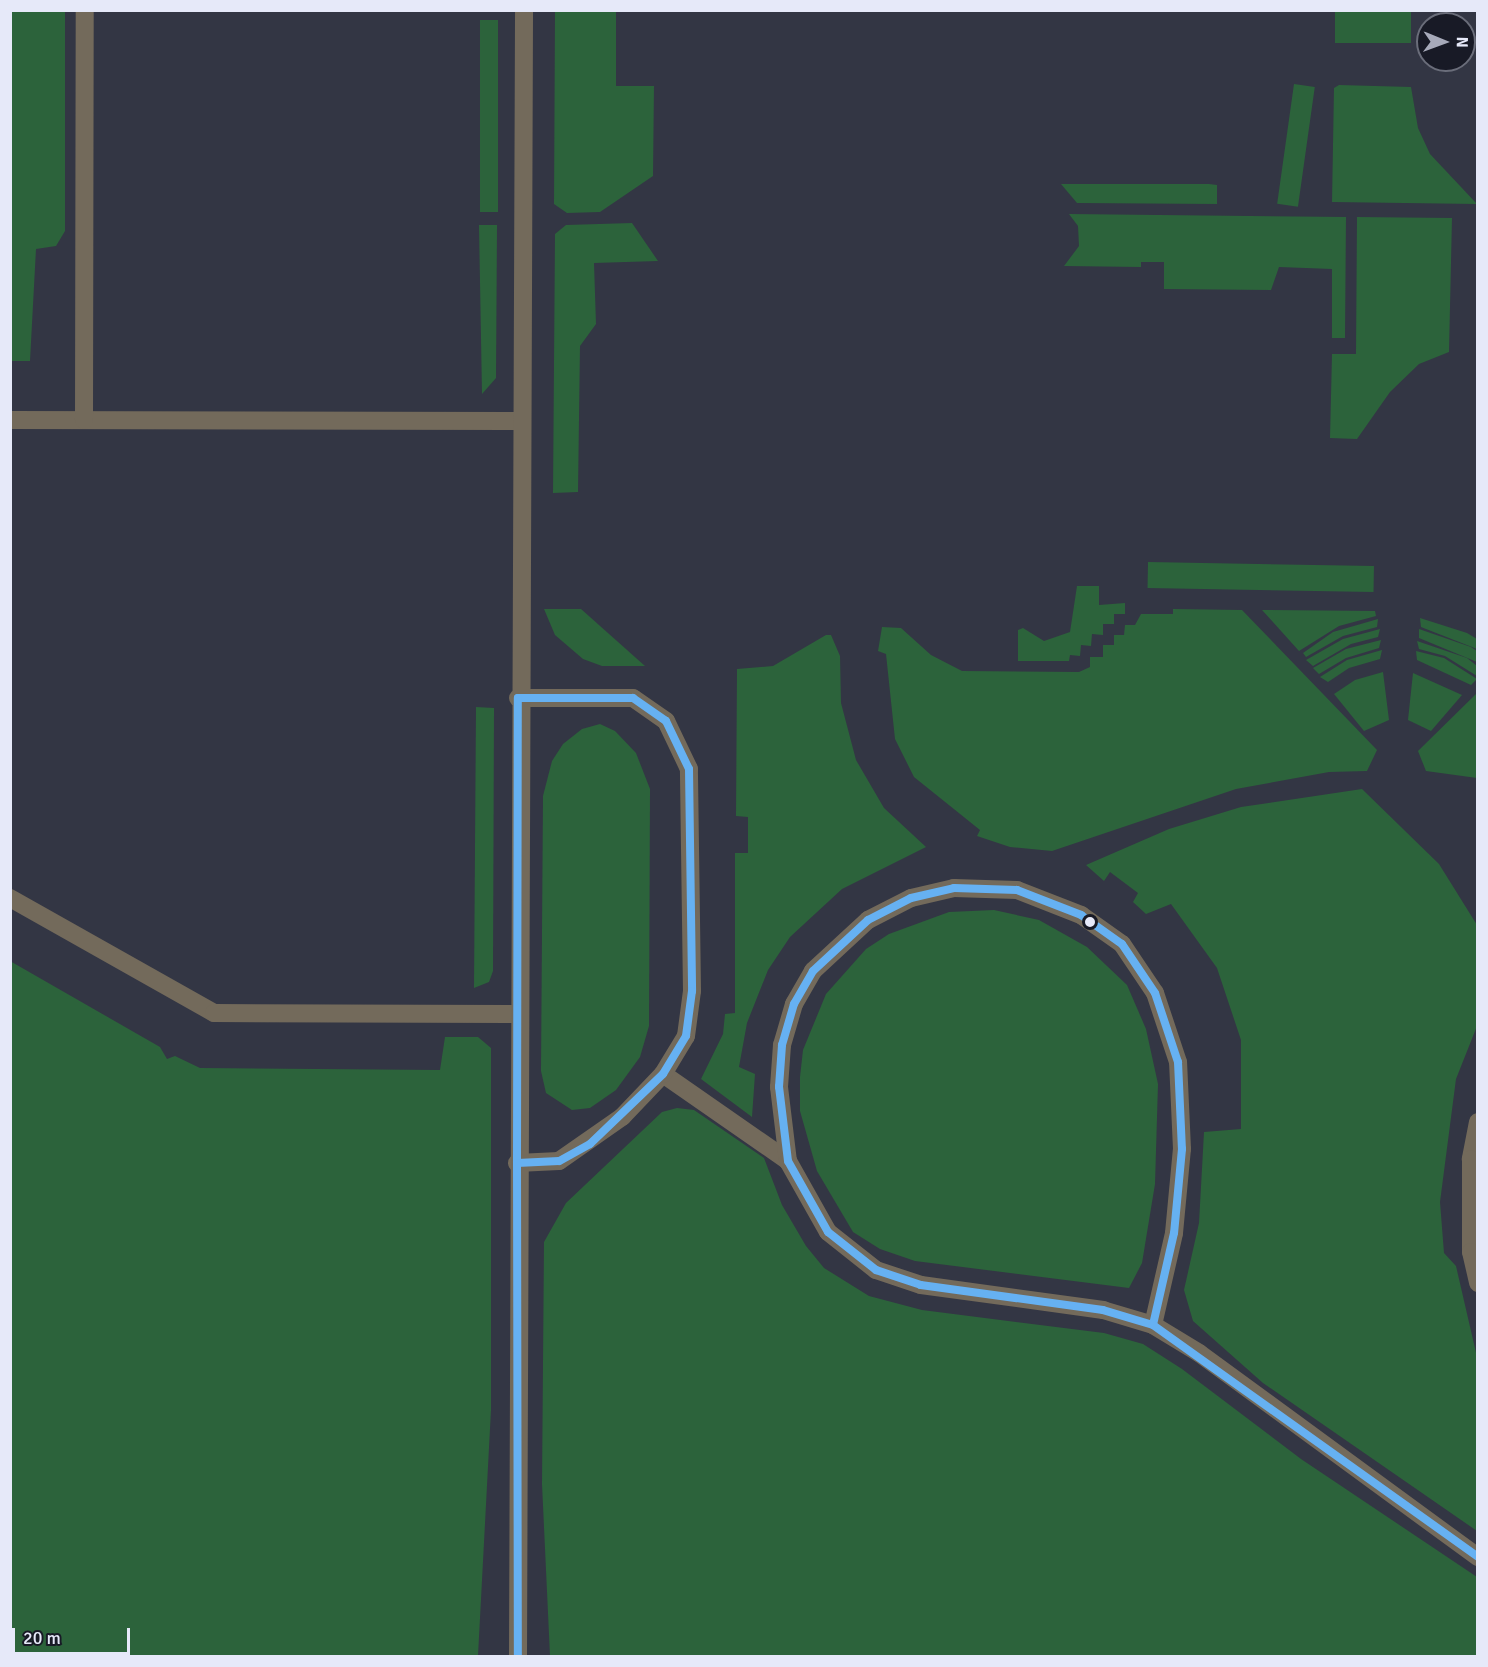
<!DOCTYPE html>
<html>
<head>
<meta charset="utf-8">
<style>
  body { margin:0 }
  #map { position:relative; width:1488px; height:1667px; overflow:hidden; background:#333644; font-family:Signika,sans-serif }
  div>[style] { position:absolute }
  .green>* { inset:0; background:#2c633b; transform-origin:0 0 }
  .service>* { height:18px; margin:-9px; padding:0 9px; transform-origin:9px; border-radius:9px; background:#736a5b }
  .bus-1>* { height:8px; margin:-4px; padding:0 4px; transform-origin:4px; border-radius:4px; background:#66b1f2 }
  .dots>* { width:16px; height:16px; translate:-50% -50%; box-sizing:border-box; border:3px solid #181a26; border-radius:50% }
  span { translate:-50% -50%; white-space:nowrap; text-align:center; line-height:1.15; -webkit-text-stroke:5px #181a26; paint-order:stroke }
  .frame { position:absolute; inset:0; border:12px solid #e6e9f9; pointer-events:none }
  .north { position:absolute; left:1416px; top:12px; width:60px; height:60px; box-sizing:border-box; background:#181a26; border:2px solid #6a6d7a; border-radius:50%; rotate:91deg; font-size:16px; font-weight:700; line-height:24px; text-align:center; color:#e6e9f9 }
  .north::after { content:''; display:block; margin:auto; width:21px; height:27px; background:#a7aaba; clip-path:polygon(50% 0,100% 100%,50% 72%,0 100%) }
  .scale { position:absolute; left:12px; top:1628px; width:118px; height:27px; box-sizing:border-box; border:3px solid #e6e9f9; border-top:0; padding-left:8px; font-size:18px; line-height:21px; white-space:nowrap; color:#e6e9f9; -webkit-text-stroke:4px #181a26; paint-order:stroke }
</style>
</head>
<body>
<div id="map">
  <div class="green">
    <i style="clip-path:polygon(10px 11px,65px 11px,65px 231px,56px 246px,36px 249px,30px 361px,11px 361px)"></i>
    <i style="clip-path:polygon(555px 11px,616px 11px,616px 86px,654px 86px,653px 176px,600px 212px,567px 213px,554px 204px)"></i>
    <i style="left:1335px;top:11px;width:76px;height:32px"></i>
    <i style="left:480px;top:20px;width:18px;height:192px"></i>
    <i style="left:1294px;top:84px;width:21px;height:121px;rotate:8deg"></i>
    <i style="clip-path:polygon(1339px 85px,1411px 87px,1418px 128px,1430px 154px,1477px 204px,1332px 202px,1334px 88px)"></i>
    <i style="clip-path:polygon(1061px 184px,1209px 184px,1217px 185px,1217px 204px,1077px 203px)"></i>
    <i style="clip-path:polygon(1069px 214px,1346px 217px,1345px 338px,1332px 338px,1332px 269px,1279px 267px,1271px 290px,1164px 289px,1164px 262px,1141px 262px,1141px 267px,1064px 266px,1079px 246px,1078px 226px)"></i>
    <i style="clip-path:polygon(1357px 217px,1452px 218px,1449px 352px,1419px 364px,1390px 392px,1357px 439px,1330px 438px,1332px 354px,1356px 354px)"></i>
    <i style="clip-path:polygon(632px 223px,658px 261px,594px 263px,596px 324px,580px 346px,578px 492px,553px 493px,555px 234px,566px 225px)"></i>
    <i style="clip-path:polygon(479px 225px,497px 225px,496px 378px,482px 394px)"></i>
    <i style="left:1148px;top:562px;width:226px;height:26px;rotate:1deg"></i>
    <i style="clip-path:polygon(1077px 586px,1099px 586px,1099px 605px,1125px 603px,1125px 614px,1114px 614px,1114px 624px,1103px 624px,1103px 635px,1092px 634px,1091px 646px,1081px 645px,1080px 656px,1070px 655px,1069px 661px,1018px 661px,1018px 630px,1023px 628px,1044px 641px,1070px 632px)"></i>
    <i style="clip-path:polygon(544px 609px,581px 609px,645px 666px,602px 666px,583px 659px,555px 635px)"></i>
    <i style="clip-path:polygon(1173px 609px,1242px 610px,1377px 750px,1367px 771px,1329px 772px,1236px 789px,1052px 851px,1010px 847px,977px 836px,980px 830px,914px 777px,895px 739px,886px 654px,878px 651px,882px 627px,901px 628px,931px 655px,962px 671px,1079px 672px,1090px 667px,1090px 657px,1103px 657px,1103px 645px,1114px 645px,1114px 635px,1124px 635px,1125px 625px,1135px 625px,1141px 614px,1173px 614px)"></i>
    <i style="clip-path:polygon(1262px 610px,1375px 611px,1376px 616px,1339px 626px,1299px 651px)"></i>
    <i style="clip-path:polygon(1420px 618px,1467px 633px,1477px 639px,1477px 649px,1421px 627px)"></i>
    <i style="clip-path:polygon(1378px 619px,1377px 627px,1343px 636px,1306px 657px,1303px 653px,1333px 632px)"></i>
    <i style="clip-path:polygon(1380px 629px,1378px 637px,1351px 644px,1313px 666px,1306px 660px,1343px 639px)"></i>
    <i style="clip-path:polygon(1419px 629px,1471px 647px,1477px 651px,1477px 662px,1419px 638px)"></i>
    <i style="clip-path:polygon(826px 635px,831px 635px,840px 656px,841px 703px,856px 760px,884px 808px,926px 847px,842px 889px,790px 937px,768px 970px,747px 1023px,739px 1067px,755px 1074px,752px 1117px,701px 1079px,723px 1034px,725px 1014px,735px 1013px,735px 853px,748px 853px,748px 817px,736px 816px,737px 669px,773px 666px)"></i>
    <i style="clip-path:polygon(1381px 640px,1379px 648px,1346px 658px,1319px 674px,1313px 668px,1346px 649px)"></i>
    <i style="clip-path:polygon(1417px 641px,1467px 658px,1477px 666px,1477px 676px,1445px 656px,1419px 649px)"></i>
    <i style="clip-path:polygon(1382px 650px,1380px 659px,1349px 668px,1328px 682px,1320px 677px,1347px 660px)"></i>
    <i style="clip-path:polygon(1416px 651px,1444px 658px,1477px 679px,1471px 685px,1417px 660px)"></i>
    <i style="clip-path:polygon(1383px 672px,1389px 720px,1364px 731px,1334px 694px,1355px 680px)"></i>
    <i style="clip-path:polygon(1413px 673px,1462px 695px,1431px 731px,1408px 720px)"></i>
    <i style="clip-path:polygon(1477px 693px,1477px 778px,1426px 771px,1418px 751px)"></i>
    <i style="clip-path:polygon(476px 707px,494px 708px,493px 971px,489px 982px,474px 988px)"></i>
    <i style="clip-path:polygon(600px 724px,615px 731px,636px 753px,650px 789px,649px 1026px,640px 1057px,616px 1090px,590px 1108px,572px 1110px,546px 1093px,541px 1071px,543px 796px,552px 761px,563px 744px,582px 729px)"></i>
    <i style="clip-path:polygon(1362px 789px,1439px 864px,1477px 925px,1477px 1026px,1456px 1079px,1440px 1202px,1444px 1253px,1456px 1266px,1477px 1357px,1477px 1531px,1263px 1383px,1193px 1321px,1184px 1290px,1199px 1223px,1204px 1132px,1241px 1129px,1241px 1040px,1217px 968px,1171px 904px,1146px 914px,1133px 902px,1138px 893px,1110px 872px,1104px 881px,1086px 865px,1169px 829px,1241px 807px)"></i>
    <i style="clip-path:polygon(994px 910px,1039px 920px,1087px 947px,1127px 985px,1146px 1029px,1158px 1084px,1155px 1184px,1142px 1263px,1129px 1288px,915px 1261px,880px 1249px,853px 1232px,817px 1171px,800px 1111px,800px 1077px,803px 1050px,826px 994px,866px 949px,889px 934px,949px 912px)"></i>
    <i style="clip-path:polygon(10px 961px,160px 1047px,167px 1059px,175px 1056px,200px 1068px,440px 1070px,445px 1037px,478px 1037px,491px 1048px,491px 1410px,478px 1656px,11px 1656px)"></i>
    <i style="clip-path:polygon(677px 1108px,694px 1110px,764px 1158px,782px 1205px,806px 1246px,824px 1268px,869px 1296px,922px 1310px,1104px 1333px,1143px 1344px,1182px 1369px,1301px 1459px,1477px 1577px,1477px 1656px,550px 1656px,542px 1484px,544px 1242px,566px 1203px,662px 1112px)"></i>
  </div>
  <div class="service">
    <i style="left:10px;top:420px;width:510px;rotate:0.11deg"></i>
    <i style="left:84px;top:420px;width:410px;rotate:-89.9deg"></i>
    <i style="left:10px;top:898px;width:234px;rotate:29.4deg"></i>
    <i style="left:214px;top:1013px;width:303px;rotate:0.2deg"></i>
    <i style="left:663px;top:1074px;width:152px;rotate:34.8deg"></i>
    <i style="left:1478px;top:1122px;width:38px;rotate:101deg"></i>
    <i style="left:1471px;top:1159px;width:93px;rotate:90deg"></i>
    <i style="left:1471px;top:1252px;width:32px;rotate:77deg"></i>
    <i style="left:517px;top:1163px;width:42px;rotate:-2.7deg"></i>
    <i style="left:559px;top:1161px;width:77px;rotate:-34.9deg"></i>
    <i style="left:622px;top:1117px;width:59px;rotate:-46.4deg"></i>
    <i style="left:663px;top:1074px;width:44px;rotate:-58.8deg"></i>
    <i style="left:686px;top:1036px;width:45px;rotate:-82.4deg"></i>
    <i style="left:692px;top:991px;width:222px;rotate:-90.8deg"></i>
    <i style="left:689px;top:769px;width:53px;rotate:-115.6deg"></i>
    <i style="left:666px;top:721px;width:40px;rotate:-145.1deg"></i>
    <i style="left:633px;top:698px;width:115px;rotate:180deg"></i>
    <i style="left:1153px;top:1325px;width:94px;rotate:-77.1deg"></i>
    <i style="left:1174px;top:1233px;width:84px;rotate:-84.6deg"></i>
    <i style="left:1182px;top:1149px;width:87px;rotate:-92.6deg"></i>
    <i style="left:1178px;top:1062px;width:73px;rotate:-108.4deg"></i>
    <i style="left:1155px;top:993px;width:59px;rotate:-124deg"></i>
    <i style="left:1122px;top:944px;width:50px;rotate:-144.7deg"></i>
    <i style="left:1081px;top:915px;width:69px;rotate:-158.7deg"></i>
    <i style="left:1017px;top:890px;width:63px;rotate:-178.2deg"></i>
    <i style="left:954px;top:888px;width:44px;rotate:166.9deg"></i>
    <i style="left:911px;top:898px;width:48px;rotate:152.9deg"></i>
    <i style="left:868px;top:920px;width:75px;rotate:137.2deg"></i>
    <i style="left:813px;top:971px;width:38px;rotate:120deg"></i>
    <i style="left:794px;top:1004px;width:43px;rotate:106.3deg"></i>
    <i style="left:782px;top:1045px;width:42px;rotate:94.1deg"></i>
    <i style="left:779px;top:1087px;width:75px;rotate:83.1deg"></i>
    <i style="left:788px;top:1161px;width:81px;rotate:60.6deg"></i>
    <i style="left:828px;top:1232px;width:61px;rotate:38.4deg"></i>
    <i style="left:876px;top:1270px;width:47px;rotate:18.4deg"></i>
    <i style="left:921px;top:1285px;width:184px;rotate:7.8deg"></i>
    <i style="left:1103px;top:1310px;width:52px;rotate:16.7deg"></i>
    <i style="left:1153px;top:1325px;width:54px;rotate:31.3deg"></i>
    <i style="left:1199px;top:1353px;width:346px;rotate:36.2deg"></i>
    <i style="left:518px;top:1656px;width:1646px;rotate:-89.79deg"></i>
  </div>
  <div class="bus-1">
    <i style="left:518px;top:698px;width:115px"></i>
    <i style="left:633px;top:698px;width:40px;rotate:34.9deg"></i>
    <i style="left:666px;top:721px;width:53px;rotate:64.4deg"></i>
    <i style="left:689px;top:769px;width:222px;rotate:89.2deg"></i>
    <i style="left:692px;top:991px;width:45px;rotate:97.6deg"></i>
    <i style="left:686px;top:1036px;width:44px;rotate:121.2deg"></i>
    <i style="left:663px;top:1074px;width:101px;rotate:136.2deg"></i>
    <i style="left:590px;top:1144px;width:35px;rotate:151deg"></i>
    <i style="left:559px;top:1161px;width:42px;rotate:177.3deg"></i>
    <i style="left:517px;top:1163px;width:465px;rotate:-89.9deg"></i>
    <i style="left:954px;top:888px;width:63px;rotate:1.8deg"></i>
    <i style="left:1017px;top:890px;width:69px;rotate:21.3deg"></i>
    <i style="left:1081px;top:915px;width:50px;rotate:35.3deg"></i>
    <i style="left:1122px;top:944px;width:59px;rotate:56deg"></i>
    <i style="left:1155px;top:993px;width:73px;rotate:71.6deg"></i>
    <i style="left:1178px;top:1062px;width:87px;rotate:87.4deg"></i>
    <i style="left:1182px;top:1149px;width:84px;rotate:95.4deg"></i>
    <i style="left:1174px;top:1233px;width:94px;rotate:102.9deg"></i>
    <i style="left:1153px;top:1325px;width:52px;rotate:-163.3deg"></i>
    <i style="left:1103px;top:1310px;width:184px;rotate:-172.2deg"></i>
    <i style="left:921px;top:1285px;width:47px;rotate:-161.6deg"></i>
    <i style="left:876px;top:1270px;width:61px;rotate:-141.6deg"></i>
    <i style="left:828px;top:1232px;width:81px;rotate:-119.4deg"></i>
    <i style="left:788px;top:1161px;width:75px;rotate:-96.9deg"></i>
    <i style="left:779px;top:1087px;width:42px;rotate:-85.9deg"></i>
    <i style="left:782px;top:1045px;width:43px;rotate:-73.7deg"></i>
    <i style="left:794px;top:1004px;width:38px;rotate:-60deg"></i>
    <i style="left:813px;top:971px;width:75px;rotate:-42.8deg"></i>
    <i style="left:868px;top:920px;width:48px;rotate:-27.1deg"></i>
    <i style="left:911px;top:898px;width:44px;rotate:-13.1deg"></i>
    <i style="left:517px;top:1163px;width:493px;rotate:89.9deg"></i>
    <i style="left:1153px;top:1325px;width:399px;rotate:35.5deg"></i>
  </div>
  <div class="dots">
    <i style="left:1090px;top:922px;background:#e6e9f9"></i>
  </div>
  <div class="frame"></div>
  <div class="north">N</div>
  <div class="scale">20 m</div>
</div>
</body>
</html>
